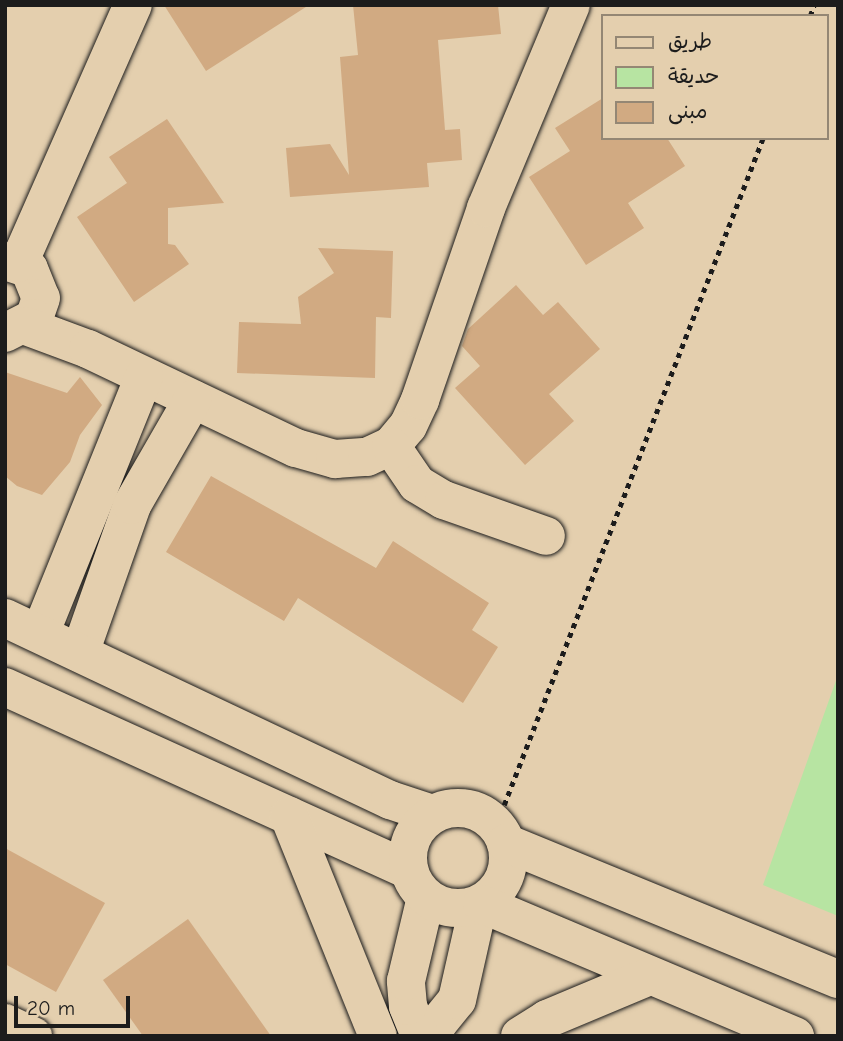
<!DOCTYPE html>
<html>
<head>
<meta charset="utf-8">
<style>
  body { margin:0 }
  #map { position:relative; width:843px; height:1041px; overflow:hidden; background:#e4cfae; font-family:"Comic Neue","Playpen Sans Arabic",sans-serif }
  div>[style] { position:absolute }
  .green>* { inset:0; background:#b7e4a2 }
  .building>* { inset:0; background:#d1aa82 }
  .path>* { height:4.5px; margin-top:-2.25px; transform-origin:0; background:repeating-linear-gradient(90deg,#1c1c1c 0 5px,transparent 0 10px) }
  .roads { filter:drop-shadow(0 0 2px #1c1c1c) drop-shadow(0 0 2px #1c1c1c) }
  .street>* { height:38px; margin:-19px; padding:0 19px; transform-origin:19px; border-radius:19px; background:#e4cfae }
  .secondary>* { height:38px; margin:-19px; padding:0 19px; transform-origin:19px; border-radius:19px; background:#e4cfae }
  .primary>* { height:38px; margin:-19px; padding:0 19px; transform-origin:19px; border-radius:19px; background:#e4cfae }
  .primary>.ring { margin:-19px; padding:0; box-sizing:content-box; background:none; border:38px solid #e4cfae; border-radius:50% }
  span { translate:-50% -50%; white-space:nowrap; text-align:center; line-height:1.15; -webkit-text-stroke:7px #e4cfae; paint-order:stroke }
  .frame { position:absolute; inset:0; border:7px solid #1c1c1c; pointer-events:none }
  .legend { position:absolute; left:601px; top:14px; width:228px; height:126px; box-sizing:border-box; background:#e4cfae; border:2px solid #948774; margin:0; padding:9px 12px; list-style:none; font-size:21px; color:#1c1c1c }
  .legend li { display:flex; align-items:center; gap:14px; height:35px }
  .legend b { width:35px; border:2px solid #948774 }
  .scale { position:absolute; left:14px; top:996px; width:116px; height:32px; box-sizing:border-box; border:4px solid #1c1c1c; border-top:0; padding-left:9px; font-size:21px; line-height:24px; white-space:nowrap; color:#1c1c1c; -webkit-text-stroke:5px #e4cfae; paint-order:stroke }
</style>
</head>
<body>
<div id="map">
  <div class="green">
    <i style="clip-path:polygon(838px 675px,838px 916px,763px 885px)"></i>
  </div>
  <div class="building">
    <i style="clip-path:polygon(164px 5px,309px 5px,206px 71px)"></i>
    <i style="clip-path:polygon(353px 5px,498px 5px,501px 34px,438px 40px,445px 130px,460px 129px,462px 160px,427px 163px,429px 187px,290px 197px,286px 148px,330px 144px,349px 175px,340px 57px,358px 55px)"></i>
    <i style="clip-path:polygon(603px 98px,603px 138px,667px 138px,685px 166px,628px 203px,644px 228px,586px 265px,529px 177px,570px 151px,555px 128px)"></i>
    <i style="clip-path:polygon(167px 119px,224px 203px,168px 208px,168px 244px,175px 245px,189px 264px,134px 302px,77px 217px,127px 183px,109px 157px)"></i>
    <i style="clip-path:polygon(318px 248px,393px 251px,391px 318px,376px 317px,375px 378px,237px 373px,239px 322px,301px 324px,298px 297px,334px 273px)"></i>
    <i style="clip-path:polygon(516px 285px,543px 315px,558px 302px,600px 349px,549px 394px,574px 421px,525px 465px,455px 388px,480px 366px,462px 346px,468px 329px)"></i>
    <i style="clip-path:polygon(5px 372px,67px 393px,80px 377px,102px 405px,80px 435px,70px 462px,42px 495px,17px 486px,5px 476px)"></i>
    <i style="clip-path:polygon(211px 476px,376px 568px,393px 541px,489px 603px,472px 630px,498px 647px,463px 703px,298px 598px,284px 621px,166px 552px)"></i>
    <i style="clip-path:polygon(5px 848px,105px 903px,56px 992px,5px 964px)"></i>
    <i style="clip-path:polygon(188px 919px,271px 1036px,143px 1036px,103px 980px)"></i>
  </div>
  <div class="path">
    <i style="left:810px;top:16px;width:12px;rotate:-70deg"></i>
    <i style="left:504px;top:805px;width:716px;rotate:-68.78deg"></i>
  </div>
  <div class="roads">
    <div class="street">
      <i style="left:5px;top:261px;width:25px;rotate:18deg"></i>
      <i style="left:29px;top:269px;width:31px;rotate:68deg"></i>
      <i style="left:41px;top:298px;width:21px;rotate:109deg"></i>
      <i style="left:34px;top:318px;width:33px;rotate:153deg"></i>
      <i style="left:19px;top:263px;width:282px;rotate:-66.2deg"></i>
      <i style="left:26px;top:326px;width:66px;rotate:20.4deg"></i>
      <i style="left:88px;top:349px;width:230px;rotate:25.5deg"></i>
      <i style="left:296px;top:448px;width:41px;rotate:15.8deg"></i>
      <i style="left:335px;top:459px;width:32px;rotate:-4deg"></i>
      <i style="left:367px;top:457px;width:26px;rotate:-25deg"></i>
      <i style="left:391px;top:446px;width:26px;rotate:-50deg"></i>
      <i style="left:408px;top:426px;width:29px;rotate:-65deg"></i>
      <i style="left:420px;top:400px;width:203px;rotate:-71deg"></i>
      <i style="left:486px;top:208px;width:220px;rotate:-67.3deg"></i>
      <i style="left:391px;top:446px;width:46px;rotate:55.6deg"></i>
      <i style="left:417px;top:484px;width:31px;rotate:31deg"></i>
      <i style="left:444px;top:500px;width:108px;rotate:19.4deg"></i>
      <i style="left:40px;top:634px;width:278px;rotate:-68deg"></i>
      <i style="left:80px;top:653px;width:157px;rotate:-70.6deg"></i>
      <i style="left:132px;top:505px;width:122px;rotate:-60.1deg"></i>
      <i style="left:5px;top:1023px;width:31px;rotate:25deg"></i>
    </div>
    <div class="secondary">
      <i style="left:420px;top:1034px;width:22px;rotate:-32deg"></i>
      <i style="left:439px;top:1022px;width:28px;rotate:-51deg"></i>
      <i style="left:457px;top:1000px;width:95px;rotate:-77.3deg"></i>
      <i style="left:420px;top:1036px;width:32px;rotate:-112deg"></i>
      <i style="left:408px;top:1006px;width:25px;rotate:-95deg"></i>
      <i style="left:406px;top:981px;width:86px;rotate:-76.6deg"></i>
    </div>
    <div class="primary">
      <i style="left:5px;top:618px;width:426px;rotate:25.3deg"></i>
      <i style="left:390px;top:800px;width:44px;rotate:18.4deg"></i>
      <i style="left:5px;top:687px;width:444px;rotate:24.4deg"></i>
      <i class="ring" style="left:408px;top:808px;width:62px;height:62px"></i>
      <i style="left:289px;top:816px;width:237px;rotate:68deg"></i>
      <i style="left:506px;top:843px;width:359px;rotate:22.3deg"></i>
      <i style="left:482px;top:904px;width:340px;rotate:22.9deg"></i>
      <i style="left:520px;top:1036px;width:32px;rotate:-32deg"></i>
      <i style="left:547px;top:1019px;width:112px;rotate:-22.7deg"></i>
    </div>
  </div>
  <div class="frame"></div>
  <ul class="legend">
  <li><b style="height:9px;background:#e4cfae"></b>طريق</li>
  <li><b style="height:19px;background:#b7e4a2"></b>حديقة</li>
  <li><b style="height:19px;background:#d1aa82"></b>مبنى</li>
  </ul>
  <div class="scale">20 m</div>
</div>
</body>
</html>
